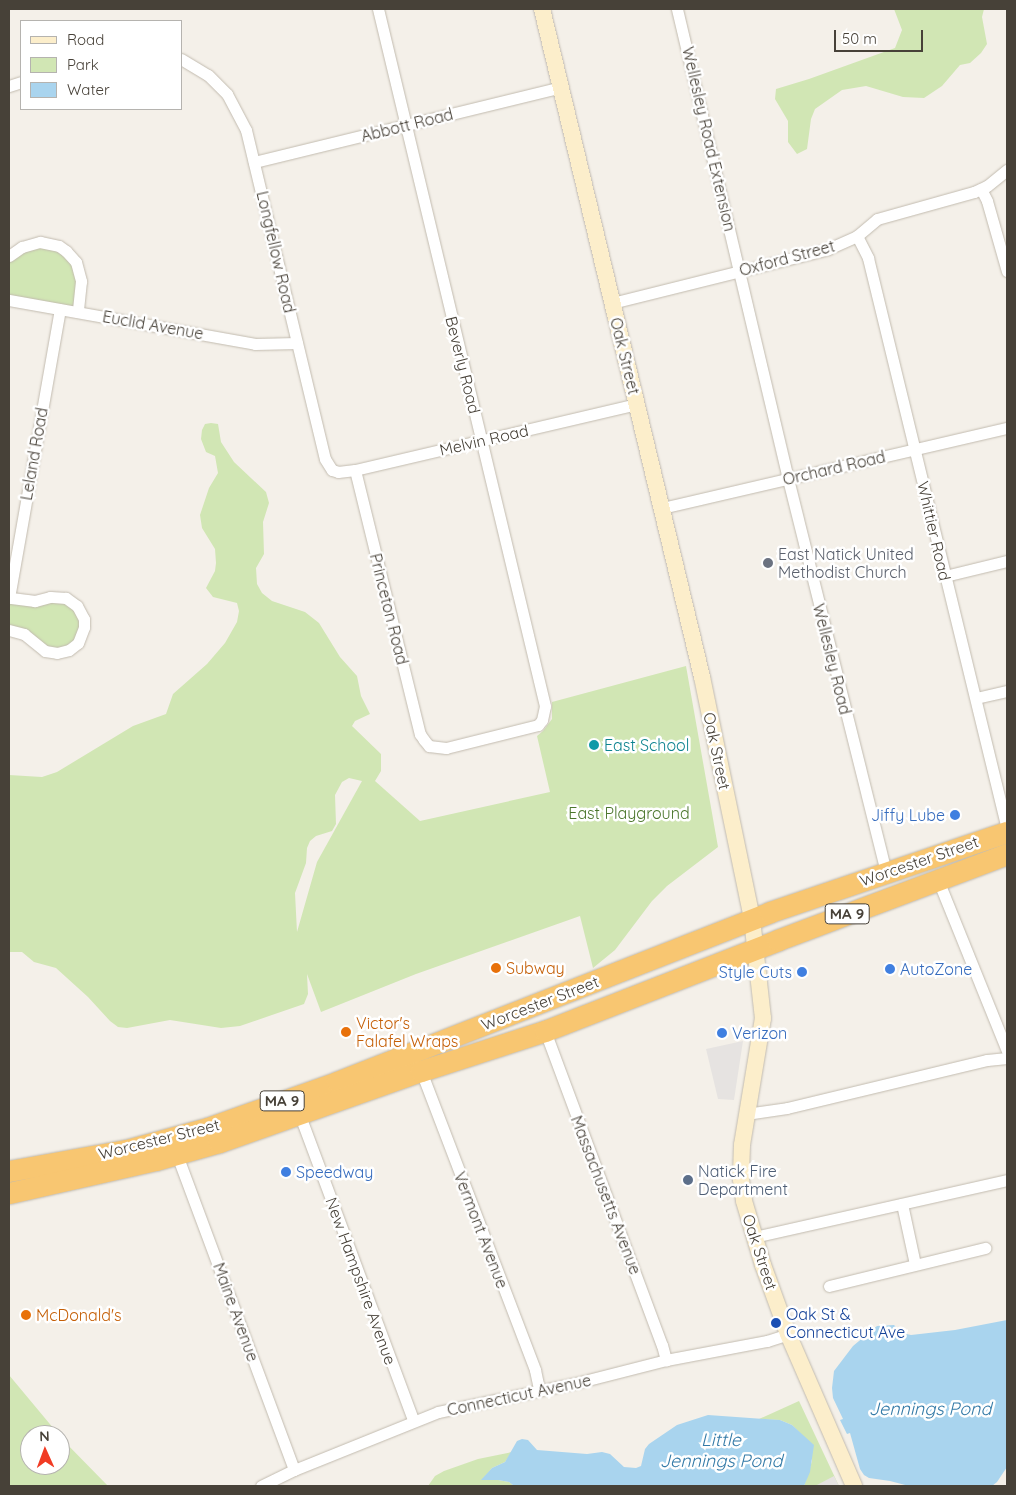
<!DOCTYPE html>
<html>
<head>
<meta charset="utf-8">
<style>
  body { margin:0 }
  #map { position:relative; width:1016px; height:1495px; overflow:hidden; background:#f4f0e9; font-family:Quicksand,sans-serif }
  div>[style] { position:absolute }
  .green>* { inset:0; background:#d1e6b4 }
  .parking>* { inset:0; background:#e6e3e1 }
  .water>* { inset:0; background:#a9d4ee }
  .roads { filter:drop-shadow(0 0 1px #c2bbaf) drop-shadow(0 0 1px #c2bbaf) }
  .street>* { height:11px; margin:-5.5px; padding:0 5.5px; transform-origin:5.5px; border-radius:5.5px; background:#fff }
  .secondary>* { height:16px; margin:-8px; padding:0 8px; transform-origin:8px; border-radius:8px; background:#fceecb }
  .highway>* { height:21px; margin:-10.5px; padding:0 10.5px; transform-origin:10.5px; border-radius:10.5px; background:#f8c671 }
  .dots>* { width:14px; height:14px; translate:-50% -50%; box-sizing:border-box; border:2px solid #fff; border-radius:50% }
  span { translate:-50% -50%; white-space:nowrap; text-align:center; line-height:1.15; -webkit-text-stroke:5px #fff; paint-order:stroke }
  .shield-label span { padding:1px 4px; background:#fff; border:1px solid; border-radius:4px; -webkit-text-stroke-width:0 }
  .shield-label { font-size:15px; color:#474138; font-weight:700 }
  .street-label { font-size:16px; color:#474138 }
  .worship-label { font-size:16px; color:#5b616d }
  .left { translate:0 -50%; text-align:left }
  .culture-label { font-size:16px; color:#0d838f }
  .park-label { font-size:16px; color:#4c772d }
  .shop-label { font-size:16px; color:#366cbe }
  .right { translate:-100% -50%; text-align:right }
  .food-label { font-size:16px; color:#c56008 }
  .service-label { font-size:16px; color:#4e5e75 }
  .transit-label { font-size:16px; color:#164399 }
  .water-label { font-size:18px; color:#337aa7; font-style:italic }
  .frame { position:absolute; inset:0; border:10px solid #474138; pointer-events:none }
  .legend { position:absolute; left:20px; top:20px; width:162px; height:90px; box-sizing:border-box; background:#fff; border:1px solid #b5b3af; margin:0; padding:6px 9px; list-style:none; font-size:15px; color:#474138 }
  .legend li { display:flex; align-items:center; gap:10px; height:25px }
  .legend b { width:25px; border:1px solid #b5b3af }
  .north { position:absolute; left:20px; top:1425px; width:50px; height:50px; box-sizing:border-box; background:#fff; border:1px solid #b5b3af; border-radius:50%; rotate:358deg; font-size:14px; font-weight:700; line-height:20px; text-align:center; color:#474138 }
  .north::after { content:''; display:block; margin:auto; width:18px; height:22px; background:#f13b24; clip-path:polygon(50% 0,100% 100%,50% 72%,0 100%) }
  .scale { position:absolute; left:834px; top:30px; width:89px; height:22px; box-sizing:border-box; border:2px solid #474138; border-top:0; padding-left:6px; font-size:15px; line-height:18px; white-space:nowrap; color:#474138; -webkit-text-stroke:4px #fff; paint-order:stroke }
</style>
</head>
<body>
<div id="map">
  <div class="green">
    <i style="clip-path:polygon(894px 9px,984px 9px,982px 17px,987px 44px,981px 53px,970px 63px,960px 65px,942px 86px,924px 98px,903px 97px,866px 86px,842px 90px,815px 109px,811px 119px,807px 149px,797px 154px,788px 142px,788px 121px,775px 99px,776px 89px,809px 79px,895px 48px,902px 30px)"></i>
    <i style="clip-path:polygon(50px 243px,76px 262px,78px 312px,9px 300px,9px 256px)"></i>
    <i style="clip-path:polygon(evenodd,211px 423px,218px 424px,221px 442px,234px 462px,266px 492px,269px 503px,263px 522px,264px 554px,256px 568px,257px 584px,262px 593px,272px 601px,305px 612px,319px 623px,340px 657px,357px 676px,361px 696px,370px 714px,355px 721px,352px 726px,381px 754px,381px 771px,375px 781px,420px 821px,550px 792px,537px 736px,543px 731px,552px 719px,552px 702px,686px 666px,718px 847px,667px 886px,652px 901px,615px 950px,593px 968px,580px 916px,416px 974px,321px 1012px,307px 974px,308px 994px,304px 1004px,240px 1026px,221px 1028px,170px 1020px,127px 1028px,118px 1027px,110px 1021px,88px 997px,56px 968px,34px 962px,22px 952px,9px 952px,9px 775px,42px 777px,57px 772px,133px 726px,166px 714px,173px 694px,207px 664px,225px 643px,237px 622px,239px 611px,237px 603px,213px 597px,206px 588px,215px 571px,216px 563px,215px 549px,202px 528px,200px 515px,209px 488px,218px 473px,215px 456px,206px 452px,201px 439px,202px 430px,205px 424px,211px 423px,349px 778px,362px 781px,317px 862px,297px 932px,295px 893px,306px 863px,307px 848px,310px 841px,316px 836px,332px 831px,336px 824px,335px 795px,342px 782px,349px 778px)"></i>
    <i style="clip-path:polygon(9px 598px,72px 601px,83px 634px,57px 653px,9px 630px)"></i>
    <i style="clip-path:polygon(9px 1375px,59px 1435px,30px 1435px,30px 1465px,60px 1465px,60px 1437px,108px 1486px,9px 1486px)"></i>
    <i style="clip-path:polygon(799px 1401px,839px 1486px,804px 1486px,812px 1461px,812px 1448px,809px 1442px,792px 1425px,780px 1420px,759px 1419px)"></i>
    <i style="clip-path:polygon(512px 1452px,505px 1462px,492px 1468px,482px 1480px,498px 1480px,509px 1482px,514px 1486px,428px 1486px,435px 1476px,444px 1471px,478px 1459px)"></i>
  </div>
  <div class="parking">
    <i style="clip-path:polygon(743px 1041px,734px 1100px,718px 1099px,706px 1049px)"></i>
    <i style="clip-path:polygon(834px 1476px,839px 1486px,815px 1486px)"></i>
  </div>
  <div class="water">
    <i style="clip-path:polygon(1007px 1320px,1007px 1467px,997px 1482px,992px 1486px,909px 1486px,890px 1481px,869px 1478px,864px 1475px,860px 1469px,850px 1433px,847px 1434px,840px 1420px,843px 1419px,833px 1398px,832px 1388px,834px 1371px,853px 1346px,877px 1326px,894px 1325px,902px 1333px,911px 1335px,955px 1330px)"></i>
    <i style="clip-path:polygon(708px 1415px,780px 1420px,792px 1425px,814px 1445px,810px 1472px,804px 1486px,514px 1486px,509px 1482px,498px 1480px,481px 1480px,492px 1468px,505px 1462px,517px 1441px,522px 1439px,528px 1440px,537px 1450px,587px 1454px,602px 1452px,610px 1454px,624px 1467px,636px 1468px,641px 1466px,645px 1449px,649px 1444px,677px 1425px)"></i>
  </div>
  <div class="roads">
    <div class="street">
      <i style="left:677px;top:9px;width:483px;rotate:76.7deg"></i>
      <i style="left:788px;top:479px;width:404px;rotate:76deg"></i>
      <i style="left:181px;top:59px;width:31px;rotate:31deg"></i>
      <i style="left:208px;top:75px;width:27px;rotate:45deg"></i>
      <i style="left:227px;top:94px;width:41px;rotate:62.2deg"></i>
      <i style="left:246px;top:130px;width:338px;rotate:76.5deg"></i>
      <i style="left:325px;top:459px;width:13px;rotate:58deg"></i>
      <i style="left:332px;top:470px;width:6px;rotate:18deg"></i>
      <i style="left:338px;top:472px;width:17px;rotate:-7deg"></i>
      <i style="left:355px;top:470px;width:290px;rotate:-13.2deg"></i>
      <i style="left:9px;top:86px;width:13px;rotate:-18deg"></i>
      <i style="left:254px;top:162px;width:316px;rotate:-13.7deg"></i>
      <i style="left:981px;top:189px;width:13px;rotate:63deg"></i>
      <i style="left:987px;top:201px;width:73px;rotate:74.1deg"></i>
      <i style="left:857px;top:236px;width:25px;rotate:63deg"></i>
      <i style="left:868px;top:258px;width:588px;rotate:76.32deg"></i>
      <i style="left:9px;top:256px;width:16px;rotate:-35deg"></i>
      <i style="left:22px;top:247px;width:19px;rotate:-16deg"></i>
      <i style="left:40px;top:242px;width:19px;rotate:12deg"></i>
      <i style="left:59px;top:246px;width:9px;rotate:36deg"></i>
      <i style="left:66px;top:251px;width:15px;rotate:48deg"></i>
      <i style="left:76px;top:262px;width:20px;rotate:75deg"></i>
      <i style="left:81px;top:281px;width:31px;rotate:96deg"></i>
      <i style="left:9px;top:300px;width:250px;rotate:10.1deg"></i>
      <i style="left:255px;top:344px;width:42px;rotate:-1.4deg"></i>
      <i style="left:612px;top:303px;width:223px;rotate:-14deg"></i>
      <i style="left:828px;top:249px;width:32px;rotate:-24deg"></i>
      <i style="left:857px;top:236px;width:26px;rotate:-40deg"></i>
      <i style="left:877px;top:219px;width:101px;rotate:-15.6deg"></i>
      <i style="left:974px;top:192px;width:14px;rotate:-25deg"></i>
      <i style="left:987px;top:186px;width:26px;rotate:-39deg"></i>
      <i style="left:355px;top:470px;width:272px;rotate:76.2deg"></i>
      <i style="left:420px;top:734px;width:7px;rotate:56deg"></i>
      <i style="left:424px;top:740px;width:8px;rotate:50deg"></i>
      <i style="left:429px;top:746px;width:17px;rotate:7deg"></i>
      <i style="left:446px;top:748px;width:95px;rotate:-14deg"></i>
      <i style="left:538px;top:725px;width:6px;rotate:-51deg"></i>
      <i style="left:542px;top:720px;width:14px;rotate:-78deg"></i>
      <i style="left:545px;top:706px;width:717px;rotate:-103.47deg"></i>
      <i style="left:662px;top:508px;width:354px;rotate:-13.1deg"></i>
      <i style="left:945px;top:576px;width:64px;rotate:-13.6deg"></i>
      <i style="left:9px;top:598px;width:293px;rotate:-80deg"></i>
      <i style="left:9px;top:630px;width:16px;rotate:15deg"></i>
      <i style="left:24px;top:634px;width:27px;rotate:39deg"></i>
      <i style="left:45px;top:651px;width:12px;rotate:9deg"></i>
      <i style="left:57px;top:653px;width:12px;rotate:-14deg"></i>
      <i style="left:69px;top:650px;width:11px;rotate:-38deg"></i>
      <i style="left:78px;top:643px;width:17px;rotate:-69deg"></i>
      <i style="left:84px;top:627px;width:8px;rotate:-90deg"></i>
      <i style="left:84px;top:619px;width:15px;rotate:-118deg"></i>
      <i style="left:77px;top:606px;width:14px;rotate:-144deg"></i>
      <i style="left:66px;top:598px;width:16px;rotate:-176deg"></i>
      <i style="left:50px;top:597px;width:16px;rotate:165deg"></i>
      <i style="left:35px;top:601px;width:26px;rotate:-173deg"></i>
      <i style="left:976px;top:698px;width:32px;rotate:-13deg"></i>
      <i style="left:938px;top:880px;width:184px;rotate:68deg"></i>
      <i style="left:545px;top:1031px;width:335px;rotate:69.6deg"></i>
      <i style="left:662px;top:1345px;width:16px;rotate:75deg"></i>
      <i style="left:421px;top:1071px;width:320px;rotate:69.1deg"></i>
      <i style="left:535px;top:1370px;width:19px;rotate:78deg"></i>
      <i style="left:299px;top:1113px;width:327px;rotate:69.6deg"></i>
      <i style="left:746px;top:1114px;width:41px;rotate:-8.3deg"></i>
      <i style="left:787px;top:1108px;width:206px;rotate:-13.5deg"></i>
      <i style="left:987px;top:1060px;width:20px;rotate:-6deg"></i>
      <i style="left:177px;top:1155px;width:336px;rotate:69.6deg"></i>
      <i style="left:902px;top:1204px;width:61px;rotate:77.8deg"></i>
      <i style="left:754px;top:1237px;width:259px;rotate:-12.7deg"></i>
      <i style="left:829px;top:1286px;width:161px;rotate:-13.7deg"></i>
      <i style="left:261px;top:1486px;width:37px;rotate:-26deg"></i>
      <i style="left:294px;top:1470px;width:155px;rotate:-21.9deg"></i>
      <i style="left:438px;top:1412px;width:145px;rotate:-11.9deg"></i>
      <i style="left:580px;top:1382px;width:89px;rotate:-14.3deg"></i>
      <i style="left:666px;top:1360px;width:103px;rotate:-10.7deg"></i>
      <i style="left:767px;top:1341px;width:22px;rotate:-18deg"></i>
    </div>
    <div class="secondary">
      <i style="left:542px;top:9px;width:687px;rotate:76.53deg"></i>
      <i style="left:702px;top:677px;width:247px;rotate:78.3deg"></i>
      <i style="left:752px;top:919px;width:100px;rotate:83.7deg"></i>
      <i style="left:763px;top:1018px;width:129px;rotate:99.4deg"></i>
      <i style="left:742px;top:1145px;width:34px;rotate:92deg"></i>
      <i style="left:741px;top:1179px;width:22px;rotate:82deg"></i>
      <i style="left:744px;top:1201px;width:67px;rotate:73.5deg"></i>
      <i style="left:763px;top:1265px;width:73px;rotate:70.1deg"></i>
      <i style="left:788px;top:1334px;width:166px;rotate:66.5deg"></i>
    </div>
    <div class="highway">
      <i style="left:9px;top:1171px;width:120px;rotate:-10.1deg"></i>
      <i style="left:127px;top:1150px;width:84px;rotate:-15.2deg"></i>
      <i style="left:208px;top:1128px;width:137px;rotate:-19.6deg"></i>
      <i style="left:337px;top:1082px;width:465px;rotate:-21.4deg"></i>
      <i style="left:770px;top:912px;width:250px;rotate:-18.7deg"></i>
      <i style="left:9px;top:1193px;width:151px;rotate:-12.7deg"></i>
      <i style="left:156px;top:1160px;width:66px;rotate:-15.9deg"></i>
      <i style="left:219px;top:1142px;width:214px;rotate:-19.4deg"></i>
      <i style="left:421px;top:1071px;width:130px;rotate:-17.9deg"></i>
      <i style="left:545px;top:1031px;width:250px;rotate:-21.3deg"></i>
      <i style="left:778px;top:940px;width:245px;rotate:-20.6deg"></i>
    </div>
  </div>
  <div class="dots">
    <i style="left:768px;top:563px;background:#6b7280"></i>
    <i style="left:594px;top:745px;background:#0f9aa8"></i>
    <i style="left:955px;top:815px;background:#3f7fe0"></i>
    <i style="left:496px;top:968px;background:#e8710a"></i>
    <i style="left:890px;top:969px;background:#3f7fe0"></i>
    <i style="left:802px;top:972px;background:#3f7fe0"></i>
    <i style="left:346px;top:1032px;background:#e8710a"></i>
    <i style="left:722px;top:1033px;background:#3f7fe0"></i>
    <i style="left:286px;top:1172px;background:#3f7fe0"></i>
    <i style="left:688px;top:1180px;background:#5c6f8a"></i>
    <i style="left:26px;top:1315px;background:#e8710a"></i>
    <i style="left:776px;top:1323px;background:#1a4fb4"></i>
  </div>
  <div class="shield-label">
    <span style="left:847px;top:914px">MA 9</span>
    <span style="left:282px;top:1101px">MA 9</span>
  </div>
  <div class="street-label">
    <span style="left:407px;top:125px;rotate:-14deg">Abbott Road</span>
    <span style="left:709px;top:139px;rotate:77deg">Wellesley Road Extension</span>
    <span style="left:276px;top:252px;rotate:77deg">Longfellow Road</span>
    <span style="left:787px;top:258px;rotate:-15deg">Oxford Street</span>
    <span style="left:153px;top:325px;rotate:10deg">Euclid Avenue</span>
    <span style="left:625px;top:356px;rotate:76deg">Oak Street</span>
    <span style="left:463px;top:365px;rotate:76deg">Beverly Road</span>
    <span style="left:484px;top:440px;rotate:-13deg">Melvin Road</span>
    <span style="left:34px;top:454px;rotate:-80deg">Leland Road</span>
    <span style="left:834px;top:468px;rotate:-13deg">Orchard Road</span>
    <span style="left:934px;top:531px;rotate:77deg">Whittier Road</span>
    <span style="left:389px;top:609px;rotate:76deg">Princeton Road</span>
    <span style="left:832px;top:659px;rotate:76deg">Wellesley Road</span>
    <span style="left:717px;top:751px;rotate:78deg">Oak Street</span>
    <span style="left:919px;top:861px;rotate:-19deg">Worcester Street</span>
    <span style="left:540px;top:1003px;rotate:-21deg">Worcester Street</span>
    <span style="left:159px;top:1139px;rotate:-14deg">Worcester Street</span>
    <span style="left:606px;top:1195px;rotate:69deg">Massachusetts Avenue</span>
    <span style="left:481px;top:1230px;rotate:69deg">Vermont Avenue</span>
    <span style="left:760px;top:1252px;rotate:72deg">Oak Street</span>
    <span style="left:361px;top:1281px;rotate:70deg">New Hampshire Avenue</span>
    <span style="left:236px;top:1312px;rotate:70deg">Maine Avenue</span>
    <span style="left:519px;top:1395px;rotate:-12deg">Connecticut Avenue</span>
  </div>
  <div class="worship-label">
    <span class="left" style="left:778px;top:563px">East Natick United<br>Methodist Church</span>
  </div>
  <div class="culture-label">
    <span class="left" style="left:604px;top:745px">East School</span>
  </div>
  <div class="park-label">
    <span style="left:629px;top:813px">East Playground</span>
  </div>
  <div class="shop-label">
    <span class="right" style="left:945px;top:815px">Jiffy Lube</span>
    <span class="left" style="left:900px;top:969px">AutoZone</span>
    <span class="right" style="left:792px;top:972px">Style Cuts</span>
    <span class="left" style="left:732px;top:1033px">Verizon</span>
    <span class="left" style="left:296px;top:1172px">Speedway</span>
  </div>
  <div class="food-label">
    <span class="left" style="left:506px;top:968px">Subway</span>
    <span class="left" style="left:356px;top:1032px">Victor's<br>Falafel Wraps</span>
    <span class="left" style="left:36px;top:1315px">McDonald's</span>
  </div>
  <div class="service-label">
    <span class="left" style="left:698px;top:1180px">Natick Fire<br>Department</span>
  </div>
  <div class="transit-label">
    <span class="left" style="left:786px;top:1323px">Oak St &amp;<br>Connecticut Ave</span>
  </div>
  <div class="water-label">
    <span style="left:930px;top:1409px">Jennings Pond</span>
    <span style="left:721px;top:1451px">Little<br>Jennings Pond</span>
  </div>
  <div class="frame"></div>
  <ul class="legend">
  <li><b style="height:6px;background:#fceecb"></b>Road</li>
  <li><b style="height:14px;background:#d1e6b4"></b>Park</li>
  <li><b style="height:14px;background:#a9d4ee"></b>Water</li>
  </ul>
  <div class="north">N</div>
  <div class="scale">50 m</div>
</div>
</body>
</html>
